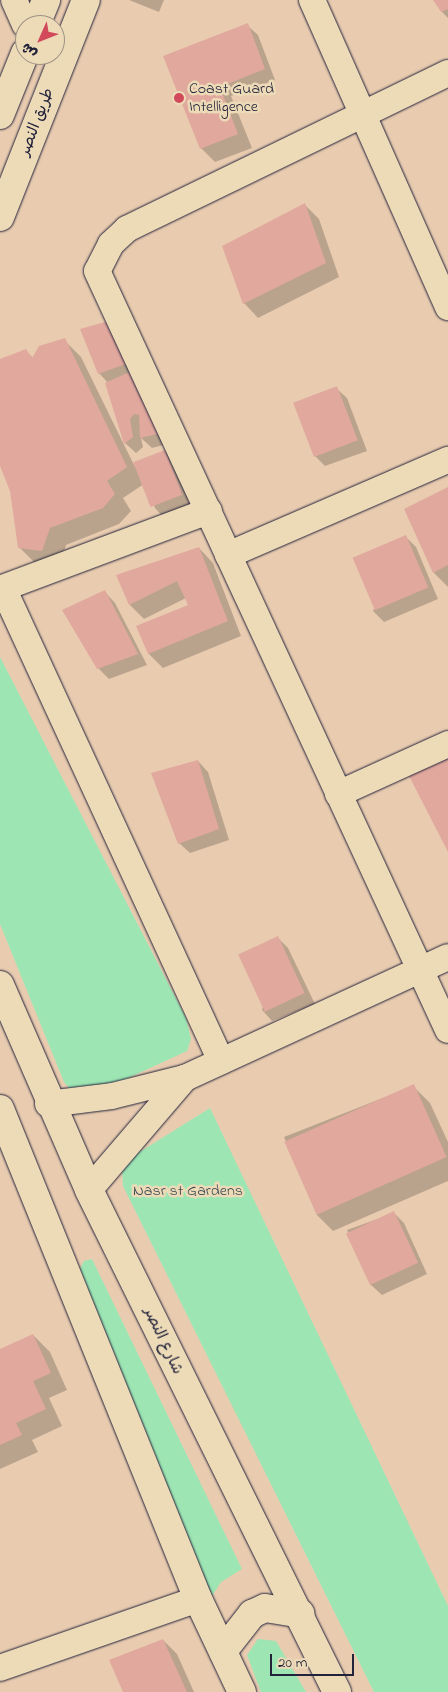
<!DOCTYPE html>
<html>
<head>
<meta charset="utf-8">
<style>
  body { margin:0 }
  #map { position:relative; width:448px; height:1692px; overflow:hidden; background:#e9ccb0; font-family:"Indie Flower","Playpen Sans Arabic",sans-serif }
  div>[style] { position:absolute }
  .green>* { inset:0; background:#9de6b4 }
  .shadow>* { inset:0; background:#0003 }
  .building>* { inset:0; background:#e1a89d; transform-origin:0 0 }
  .roads { filter:drop-shadow(0 0 1px #22223b) drop-shadow(0 0 1px #22223b) }
  .minor>* { height:26px; margin:-13px; padding:0 13px; transform-origin:13px; border-radius:13px; background:#eddbb8 }
  .secondary>* { height:28px; margin:-14px; padding:0 14px; transform-origin:14px; border-radius:14px; background:#eddbb8 }
  .primary>* { height:28px; margin:-14px; padding:0 14px; transform-origin:14px; border-radius:14px; background:#eddbb8 }
  .dots>* { width:14px; height:14px; translate:-50% -50%; box-sizing:border-box; border:2px solid #eddbb8; border-radius:50% }
  span { translate:-50% -50%; white-space:nowrap; text-align:center; line-height:1.15; -webkit-text-stroke:5px #eddbb8; paint-order:stroke }
  .poi-label { font-size:16px; color:#22223b }
  .left { translate:0 -50%; text-align:left }
  .street-label { font-size:16px; color:#22223b }
  .park-label { font-size:16px; color:#3b4953 }
  .north { position:absolute; left:15px; top:15px; width:50px; height:50px; box-sizing:border-box; background:#eddbb8; border:1px solid #9c9186; border-radius:50%; rotate:226deg; font-size:14px; font-weight:700; line-height:20px; text-align:center; color:#22223b }
  .north::after { content:''; display:block; margin:auto; width:18px; height:22px; background:#d1495b; clip-path:polygon(50% 0,100% 100%,50% 72%,0 100%) }
  .scale { position:absolute; left:270px; top:1654px; width:84px; height:22px; box-sizing:border-box; border:2px solid #22223b; border-top:0; padding-left:6px; font-size:15px; line-height:18px; white-space:nowrap; color:#22223b; -webkit-text-stroke:4px #eddbb8; paint-order:stroke }
</style>
</head>
<body>
<div id="map">
  <div class="green">
    <i style="clip-path:polygon(0 657px,186px 1018px,191px 1039px,187px 1051px,100px 1091px,70px 1089px,64px 1082px,0 924px)"></i>
    <i style="clip-path:polygon(210px 1108px,448px 1606px,448px 1692px,374px 1692px,123px 1186px,122px 1170px,138px 1153px)"></i>
    <i style="clip-path:polygon(92px 1259px,242px 1569px,221px 1582px,212px 1596px,80px 1269px,84px 1261px)"></i>
    <i style="clip-path:polygon(258px 1639px,276px 1641px,306px 1692px,261px 1692px,247px 1655px)"></i>
  </div>
  <div class="shadow">
    <i style="clip-path:polygon(129px 0,164px 0,159px 12px)"></i>
    <i style="clip-path:polygon(435px 0,448px 0,448px 18px,442px 12px)"></i>
    <i style="clip-path:polygon(247px 25px,258px 35px,275px 80px,231px 96px,252px 148px,215px 162px,201px 148px,165px 56px)"></i>
    <i style="clip-path:polygon(305px 205px,319px 219px,339px 277px,258px 318px,244px 303px)"></i>
    <i style="clip-path:polygon(108px 322px,171px 443px,152px 448px,141px 438px,143px 447px,136px 453px,125px 443px,108px 383px,99px 373px)"></i>
    <i style="clip-path:polygon(64px 340px,81px 357px,135px 467px,165px 451px,175px 462px,192px 506px,165px 519px,155px 508px,144px 484px,123px 498px,131px 511px,119px 524px,66px 545px,59px 568px,36px 564px,19px 547px,11px 491px,0 462px,0 361px,25px 350px,33px 358px)"></i>
    <i style="clip-path:polygon(336px 388px,347px 398px,367px 451px,325px 466px,315px 456px)"></i>
    <i style="clip-path:polygon(448px 488px,448px 587px,434px 573px,405px 509px)"></i>
    <i style="clip-path:polygon(405px 536px,416px 547px,438px 599px,384px 622px,373px 611px)"></i>
    <i style="clip-path:polygon(199px 548px,213px 563px,241px 636px,163px 668px,149px 654px,138px 627px,189px 606px,186px 598px,144px 619px,130px 605px,118px 576px)"></i>
    <i style="clip-path:polygon(105px 592px,115px 603px,147px 665px,109px 679px,98px 668px)"></i>
    <i style="clip-path:polygon(198px 761px,208px 772px,229px 840px,190px 853px,179px 843px)"></i>
    <i style="clip-path:polygon(277px 937px,288px 948px,315px 1004px,272px 1021px,262px 1010px)"></i>
    <i style="clip-path:polygon(413px 1086px,430px 1103px,448px 1142px,448px 1181px,333px 1231px,317px 1215px,284px 1137px)"></i>
    <i style="clip-path:polygon(394px 1213px,404px 1223px,427px 1274px,382px 1295px,371px 1285px,347px 1230px)"></i>
    <i style="clip-path:polygon(33px 1335px,50px 1352px,67px 1390px,49px 1398px,62px 1426px,32px 1440px,38px 1452px,0 1469px,0 1350px)"></i>
    <i style="clip-path:polygon(163px 1640px,177px 1654px,194px 1692px,124px 1692px)"></i>
  </div>
  <div class="building">
    <i style="clip-path:polygon(433px 0,448px 0,448px 9px,441px 12px)"></i>
    <i style="clip-path:polygon(248px 23px,265px 69px,220px 87px,238px 134px,200px 149px,163px 56px)"></i>
    <i style="clip-path:polygon(305px 203px,326px 263px,243px 304px,222px 246px)"></i>
    <i style="clip-path:polygon(109px 321px,131px 362px,98px 374px,80px 329px)"></i>
    <i style="clip-path:polygon(65px 338px,127px 467px,107px 481px,115px 494px,103px 508px,50px 528px,42px 551px,18px 548px,10px 491px,0 466px,0 359px,26px 349px,32px 358px,39px 346px)"></i>
    <i style="clip-path:polygon(132px 371px,162px 433px,140px 438px,139px 415px,134px 414px,130px 419px,133px 437px,124px 444px,105px 383px)"></i>
    <i style="left:337px;top:386px;width:58px;height:47px;rotate:69deg"></i>
    <i style="left:165px;top:450px;width:48px;height:34px;rotate:69deg"></i>
    <i style="clip-path:polygon(448px 487px,448px 565px,433px 573px,404px 509px)"></i>
    <i style="left:406px;top:535px;width:57px;height:58px;rotate:67deg"></i>
    <i style="clip-path:polygon(199px 547px,228px 621px,148px 654px,136px 626px,188px 605px,177px 581px,129px 605px,116px 575px)"></i>
    <i style="clip-path:polygon(105px 590px,138px 654px,97px 669px,62px 610px)"></i>
    <i style="clip-path:polygon(448px 752px,448px 852px,407px 772px)"></i>
    <i style="clip-path:polygon(198px 760px,219px 829px,178px 844px,151px 773px)"></i>
    <i style="left:278px;top:936px;width:63px;height:44px;rotate:65deg"></i>
    <i style="left:414px;top:1084px;width:80px;height:142px;rotate:66deg"></i>
    <i style="left:394px;top:1211px;width:57px;height:53px;rotate:65deg"></i>
    <i style="clip-path:polygon(33px 1334px,51px 1373px,33px 1381px,46px 1409px,16px 1423px,22px 1435px,0 1445px,0 1349px)"></i>
    <i style="clip-path:polygon(163px 1639px,187px 1692px,123px 1692px,109px 1660px)"></i>
  </div>
  <div class="roads">
    <div class="minor">
      <i style="left:14px;top:0;width:27px;rotate:66deg"></i>
      <i style="left:312px;top:0;width:336px;rotate:66.1deg"></i>
      <i style="left:448px;top:73px;width:357px;rotate:154.1deg"></i>
      <i style="left:127px;top:229px;width:22px;rotate:137deg"></i>
      <i style="left:111px;top:244px;width:30px;rotate:117deg"></i>
      <i style="left:97px;top:271px;width:836px;rotate:65.18deg"></i>
      <i style="left:228px;top:555px;width:240px;rotate:-23.4deg"></i>
      <i style="left:3px;top:588px;width:521px;rotate:65.26deg"></i>
      <i style="left:0;top:589px;width:223px;rotate:-20.5deg"></i>
      <i style="left:338px;top:794px;width:121px;rotate:-24.4deg"></i>
      <i style="left:48px;top:1104px;width:64px;rotate:-7.1deg"></i>
      <i style="left:112px;top:1096px;width:75px;rotate:-13.9deg"></i>
      <i style="left:185px;top:1078px;width:289px;rotate:-24.7deg"></i>
      <i style="left:89px;top:1190px;width:148px;rotate:-49.4deg"></i>
      <i style="left:0;top:1668px;width:210px;rotate:-19.2deg"></i>
    </div>
    <div class="secondary">
      <i style="left:0;top:985px;width:223px;rotate:66.5deg"></i>
      <i style="left:89px;top:1190px;width:560px;rotate:63.71deg"></i>
      <i style="left:0;top:1109px;width:528px;rotate:68deg"></i>
      <i style="left:198px;top:1599px;width:103px;rotate:64.7deg"></i>
      <i style="left:223px;top:1651px;width:47px;rotate:-51.9deg"></i>
      <i style="left:252px;top:1614px;width:14px;rotate:-25deg"></i>
      <i style="left:265px;top:1608px;width:36px;rotate:9deg"></i>
    </div>
    <div class="primary">
      <i style="left:36px;top:25px;width:27px;rotate:-68deg"></i>
      <i style="left:0;top:115px;width:67px;rotate:-68deg"></i>
      <i style="left:0;top:217px;width:233px;rotate:-68.4deg"></i>
    </div>
  </div>
  <div class="dots">
    <i style="left:179px;top:98px;background:#d1495b"></i>
  </div>
  <div class="poi-label">
    <span class="left" style="left:189px;top:98px">Coast Guard<br>Intelligence</span>
  </div>
  <div class="street-label">
    <span style="left:37px;top:122px;rotate:-69deg">طريق النصر</span>
    <span style="left:163px;top:1341px;rotate:65deg">شارع النصر</span>
  </div>
  <div class="park-label">
    <span style="left:188px;top:1191px">Nasr st Gardens</span>
  </div>
  <div class="north">ش</div>
  <div class="scale">20 m</div>
</div>
</body>
</html>
